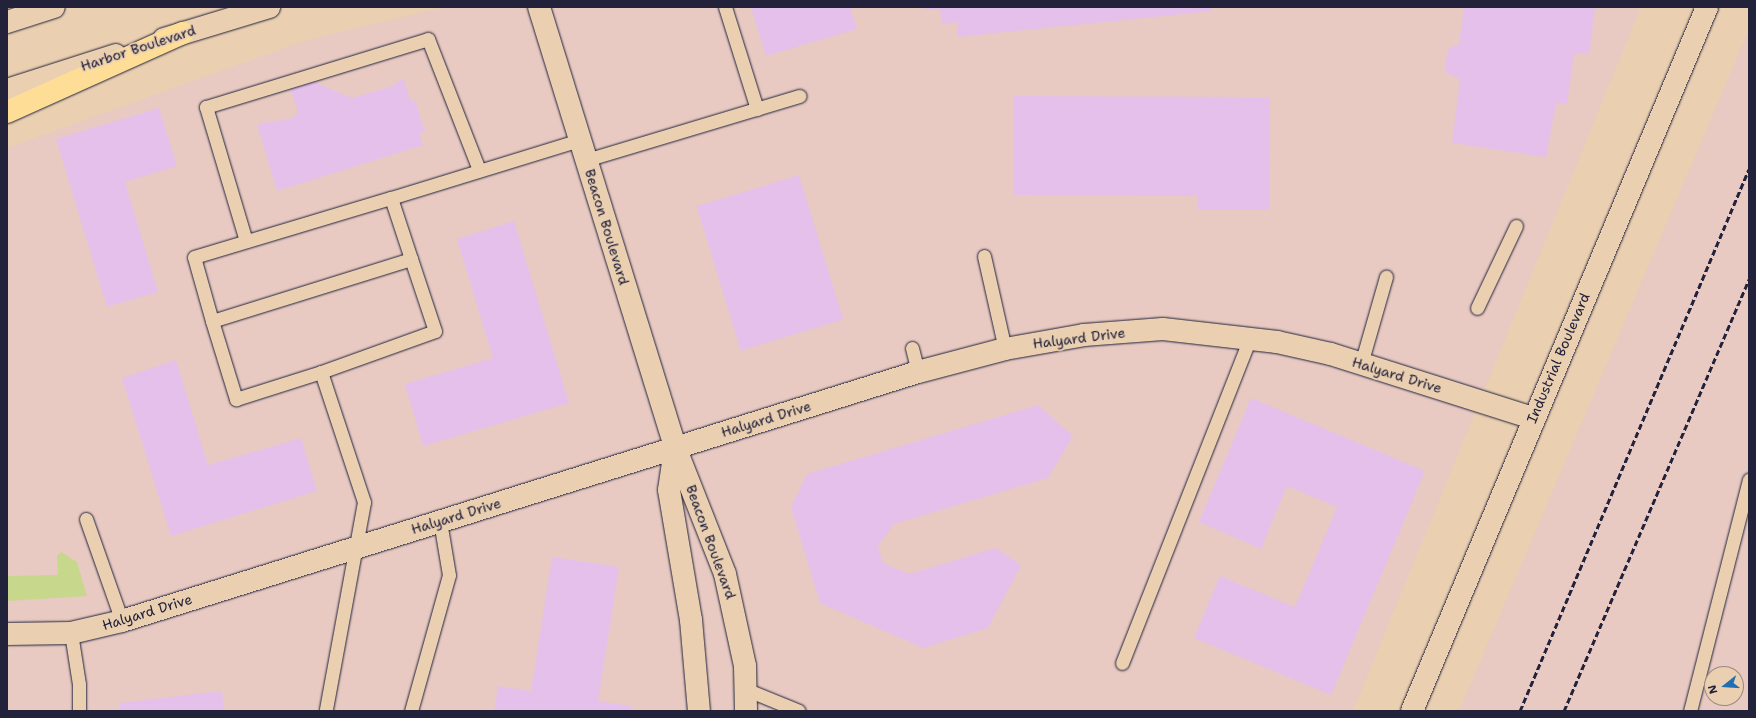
<!DOCTYPE html>
<html>
<head>
<meta charset="utf-8">
<style>
  body { margin:0 }
  #map { position:relative; width:1756px; height:718px; overflow:hidden; background:#eacfb1; font-family:"Shantell Sans",sans-serif }
  div>[style] { position:absolute }
  .built>* { inset:0; background:#e8cac2 }
  .green>* { inset:0; background:#c7d78b }
  .building>* { inset:0; background:#e4c0ea; transform-origin:0 0 }
  .roads { filter:drop-shadow(0 0 1px #22223b) drop-shadow(0 0 1px #22223b) }
  .lane>* { height:13px; margin:-6.5px; padding:0 6.5px; transform-origin:6.5px; border-radius:6.5px; background:#eacfb1 }
  .street>* { height:22px; margin:-11px; padding:0 11px; transform-origin:11px; border-radius:11px; background:#eacfb1 }
  .secondary>* { height:22px; margin:-11px; padding:0 11px; transform-origin:11px; border-radius:11px; background:#eacfb1 }
  .highway>* { height:22px; margin:-11px; padding:0 11px; transform-origin:11px; border-radius:11px; background:#fedd96 }
  .rail>* { height:3px; margin-top:-1.5px; transform-origin:0; background:repeating-linear-gradient(90deg,#22223b 0 6px,transparent 0 9px) }
  span { translate:-50% -50%; white-space:nowrap; text-align:center; line-height:1.15; -webkit-text-stroke:3.5px #eacfb1; paint-order:stroke }
  .street-label { font-size:14px; color:#22223b }
  .frame { position:absolute; inset:0; border:8px solid #22223b; pointer-events:none }
  .north { position:absolute; left:1704px; top:666px; width:40px; height:40px; box-sizing:border-box; background:#eacfb1; border:1px solid #9a8a82; border-radius:50%; rotate:253deg; font-size:11px; font-weight:700; line-height:16px; text-align:center; color:#22223b }
  .north::after { content:''; display:block; margin:auto; width:14px; height:18px; background:#1f6fb2; clip-path:polygon(50% 0,100% 100%,50% 72%,0 100%) }
</style>
</head>
<body>
<div id="map">
  <div class="built">
    <i style="clip-path:polygon(445px 7px,1641px 7px,1353px 711px,7px 711px,7px 148px,307px 40px)"></i>
    <i style="clip-path:polygon(evenodd,1749px 29px,1749px 711px,1459px 711px,1749px 29px,1712px 674px,1736px 674px,1736px 698px,1712px 698px,1712px 674px)"></i>
  </div>
  <div class="green">
    <i style="clip-path:polygon(61px 552px,77px 562px,87px 596px,7px 601px,7px 576px,58px 575px,57px 556px)"></i>
  </div>
  <div class="building">
    <i style="clip-path:polygon(751px 7px,850px 7px,857px 29px,766px 56px)"></i>
    <i style="clip-path:polygon(925px 7px,1212px 7px,1212px 11px,958px 37px,957px 22px,942px 24px,940px 9px,925px 10px)"></i>
    <i style="clip-path:polygon(1464px 7px,1595px 7px,1589px 54px,1574px 54px,1567px 103px,1556px 103px,1546px 157px,1452px 143px,1460px 79px,1446px 73px,1446px 60px,1449px 48px,1459px 44px)"></i>
    <i style="clip-path:polygon(403px 78px,411px 102px,415px 100px,425px 132px,419px 134px,423px 145px,277px 191px,257px 124px,294px 118px,298px 111px,289px 86px,309px 80px,352px 98px,392px 86px)"></i>
    <i style="clip-path:polygon(1014px 96px,1270px 97px,1269px 210px,1198px 210px,1198px 196px,1014px 195px)"></i>
    <i style="clip-path:polygon(159px 108px,177px 166px,125px 182px,158px 292px,107px 307px,56px 139px)"></i>
    <i style="left:799px;top:175px;width:151px;height:107px;rotate:73deg"></i>
    <i style="clip-path:polygon(514px 221px,569px 403px,423px 446px,405px 384px,493px 358px,457px 239px)"></i>
    <i style="clip-path:polygon(176px 360px,208px 465px,301px 438px,317px 491px,171px 536px,122px 378px)"></i>
    <i style="clip-path:polygon(1251px 398px,1425px 471px,1331px 695px,1194px 638px,1220px 576px,1295px 607px,1337px 507px,1287px 486px,1261px 549px,1199px 522px)"></i>
    <i style="clip-path:polygon(1038px 405px,1073px 436px,1048px 478px,894px 524px,878px 546px,883px 563px,909px 574px,996px 548px,1021px 565px,988px 628px,923px 648px,820px 603px,791px 507px,807px 474px)"></i>
    <i style="clip-path:polygon(552px 557px,619px 567px,598px 701px,631px 706px,631px 711px,494px 711px,498px 686px,531px 691px)"></i>
    <i style="clip-path:polygon(222px 691px,224px 711px,120px 711px,119px 703px)"></i>
  </div>
  <div class="roads">
    <div class="lane">
      <i style="left:725px;top:7px;width:107px;rotate:72.6deg"></i>
      <i style="left:586px;top:160px;width:223px;rotate:-16.7deg"></i>
      <i style="left:391px;top:198px;width:198px;rotate:-17.1deg"></i>
      <i style="left:246px;top:241px;width:140px;rotate:-106.6deg"></i>
      <i style="left:206px;top:107px;width:232px;rotate:-17deg"></i>
      <i style="left:428px;top:39px;width:141px;rotate:68.7deg"></i>
      <i style="left:984px;top:256px;width:95px;rotate:77.3deg"></i>
      <i style="left:1477px;top:308px;width:91px;rotate:-64.6deg"></i>
      <i style="left:212px;top:321px;width:66px;rotate:-105.7deg"></i>
      <i style="left:194px;top:257px;width:206px;rotate:-16.7deg"></i>
      <i style="left:391px;top:198px;width:64px;rotate:71.8deg"></i>
      <i style="left:912px;top:348px;width:25px;rotate:76deg"></i>
      <i style="left:1361px;top:364px;width:91px;rotate:-74deg"></i>
      <i style="left:321px;top:372px;width:121px;rotate:-19.8deg"></i>
      <i style="left:435px;top:331px;width:76px;rotate:-108.4deg"></i>
      <i style="left:411px;top:259px;width:208px;rotate:162.7deg"></i>
      <i style="left:212px;top:321px;width:82px;rotate:72.9deg"></i>
      <i style="left:236px;top:399px;width:89px;rotate:-17.6deg"></i>
      <i style="left:321px;top:372px;width:137px;rotate:71.7deg"></i>
      <i style="left:364px;top:502px;width:211px;rotate:100.4deg"></i>
      <i style="left:86px;top:519px;width:108px;rotate:70.6deg"></i>
      <i style="left:71px;top:633px;width:52px;rotate:81.1deg"></i>
      <i style="left:79px;top:684px;width:27px;rotate:90deg"></i>
      <i style="left:1122px;top:663px;width:349px;rotate:-68.5deg"></i>
      <i style="left:745px;top:689px;width:58px;rotate:22.2deg"></i>
      <i style="left:411px;top:711px;width:141px;rotate:-74.4deg"></i>
      <i style="left:449px;top:575px;width:55px;rotate:-99.5deg"></i>
      <i style="left:1690px;top:711px;width:239px;rotate:-75.7deg"></i>
    </div>
    <div class="street">
      <i style="left:539px;top:7px;width:461px;rotate:72.8deg"></i>
      <i style="left:675px;top:447px;width:136px;rotate:68.5deg"></i>
      <i style="left:725px;top:574px;width:94px;rotate:77.7deg"></i>
      <i style="left:745px;top:666px;width:45px;rotate:88.7deg"></i>
      <i style="left:675px;top:449px;width:41px;rotate:98.3deg"></i>
      <i style="left:669px;top:490px;width:132px;rotate:80.4deg"></i>
      <i style="left:691px;top:620px;width:91px;rotate:85deg"></i>
      <i style="left:7px;top:634px;width:64px;rotate:-0.9deg"></i>
      <i style="left:71px;top:633px;width:52px;rotate:-13.2deg"></i>
      <i style="left:122px;top:621px;width:834px;rotate:-17.37deg"></i>
      <i style="left:918px;top:372px;width:90px;rotate:-14.8deg"></i>
      <i style="left:1005px;top:349px;width:80px;rotate:-10deg"></i>
      <i style="left:1084px;top:335px;width:79px;rotate:-4.3deg"></i>
      <i style="left:1163px;top:329px;width:115px;rotate:6.5deg"></i>
      <i style="left:1277px;top:342px;width:55px;rotate:12.5deg"></i>
      <i style="left:1331px;top:354px;width:212px;rotate:17.6deg"></i>
    </div>
    <div class="secondary">
      <i style="left:7px;top:22px;width:49px;rotate:-17.7deg"></i>
      <i style="left:164px;top:39px;width:110px;rotate:-16.9deg"></i>
      <i style="left:7px;top:90px;width:114px;rotate:-17.8deg"></i>
      <i style="left:1412px;top:711px;width:763px;rotate:-67.26deg"></i>
    </div>
    <div class="highway">
      <i style="left:7px;top:112px;width:193px;rotate:-24.2deg"></i>
    </div>
  </div>
  <div class="rail">
    <i style="left:1520px;top:711px;width:588px;rotate:-67.1deg"></i>
    <i style="left:1564px;top:711px;width:470px;rotate:-66.8deg"></i>
  </div>
  <div class="street-label">
    <span style="left:138px;top:48px;rotate:-18deg">Harbor Boulevard</span>
    <span style="left:607px;top:227px;rotate:73deg">Beacon Boulevard</span>
    <span style="left:1079px;top:338px;rotate:-7deg">Halyard Drive</span>
    <span style="left:1558px;top:358px;rotate:-67deg">Industrial Boulevard</span>
    <span style="left:1397px;top:375px;rotate:17deg">Halyard Drive</span>
    <span style="left:766px;top:419px;rotate:-17deg">Halyard Drive</span>
    <span style="left:456px;top:516px;rotate:-17deg">Halyard Drive</span>
    <span style="left:711px;top:542px;rotate:70deg">Beacon Boulevard</span>
    <span style="left:147px;top:612px;rotate:-17deg">Halyard Drive</span>
  </div>
  <div class="frame"></div>
  <div class="north">N</div>
</div>
</body>
</html>
